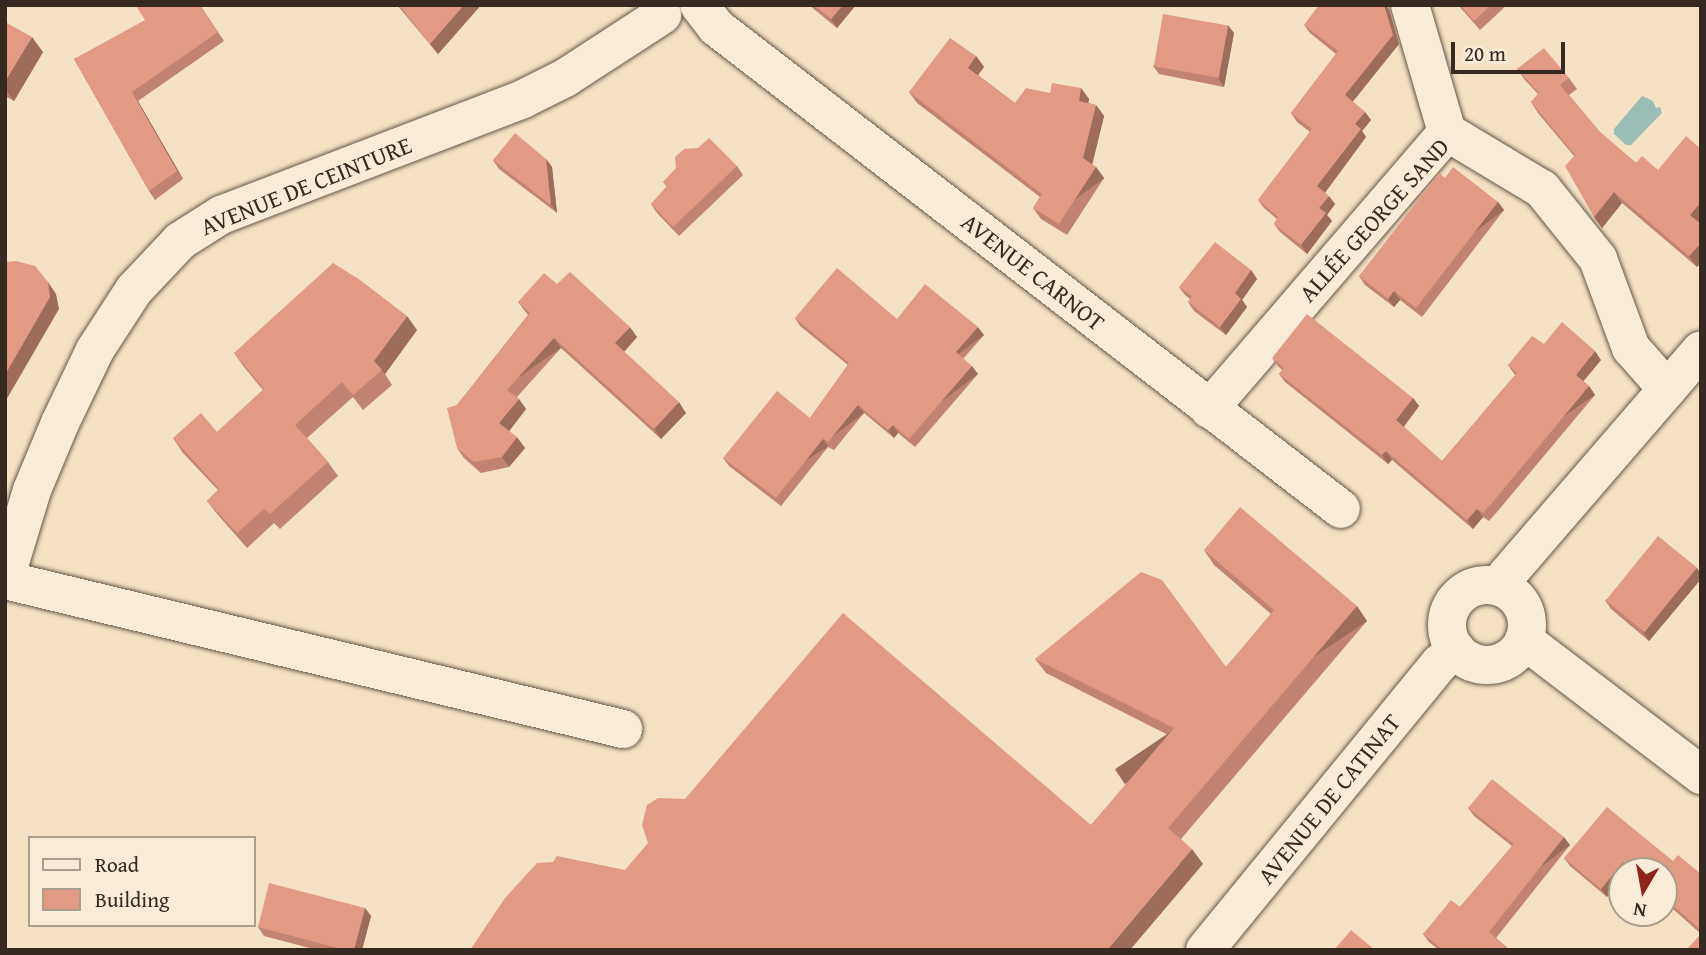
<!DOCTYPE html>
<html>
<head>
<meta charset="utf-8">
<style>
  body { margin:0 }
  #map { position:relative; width:1706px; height:955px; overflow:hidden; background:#f5e2c5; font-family:"Gentium Book Plus",serif }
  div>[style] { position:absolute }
  .water>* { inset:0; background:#9cbdb6 }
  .roads { filter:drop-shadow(0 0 2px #65574a) drop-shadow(0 0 2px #65574a) }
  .minor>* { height:38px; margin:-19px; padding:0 19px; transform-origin:19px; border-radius:19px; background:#f8ecd9 }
  .minor>.ring { margin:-19px; padding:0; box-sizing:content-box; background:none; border:38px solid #f8ecd9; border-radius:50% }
  .wall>* { inset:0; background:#c28470 }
  .shaded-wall>* { inset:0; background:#9e6c5b; transform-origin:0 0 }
  .building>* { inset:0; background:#e29a82; transform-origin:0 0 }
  span { translate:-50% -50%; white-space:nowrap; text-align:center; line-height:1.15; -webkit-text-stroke:6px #f8ecd9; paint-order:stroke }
  .street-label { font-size:24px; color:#352921 }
  .frame { position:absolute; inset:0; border:7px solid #352921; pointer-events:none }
  .legend { position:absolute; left:28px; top:836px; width:228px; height:91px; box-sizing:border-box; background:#f8ecd9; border:2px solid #aa9e8f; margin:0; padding:9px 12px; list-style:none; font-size:21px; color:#352921 }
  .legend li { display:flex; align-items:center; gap:14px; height:35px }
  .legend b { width:35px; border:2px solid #aa9e8f }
  .north { position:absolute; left:1608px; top:857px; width:70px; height:70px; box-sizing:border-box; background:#f8ecd9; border:2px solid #aa9e8f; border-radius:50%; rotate:190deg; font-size:19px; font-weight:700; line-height:28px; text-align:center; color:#352921 }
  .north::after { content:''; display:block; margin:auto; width:24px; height:32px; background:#8f2418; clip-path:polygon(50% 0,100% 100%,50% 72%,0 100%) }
  .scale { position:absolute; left:1451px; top:42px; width:114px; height:32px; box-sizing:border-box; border:4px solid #352921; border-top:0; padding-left:9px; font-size:21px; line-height:24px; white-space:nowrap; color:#352921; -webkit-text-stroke:5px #f8ecd9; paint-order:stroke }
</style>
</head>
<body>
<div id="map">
  <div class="water">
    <i style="clip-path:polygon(1642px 96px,1653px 101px,1656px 108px,1660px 107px,1662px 113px,1631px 145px,1626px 145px,1614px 134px,1614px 129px)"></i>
  </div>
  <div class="roads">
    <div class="minor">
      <i style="left:699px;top:5px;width:28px;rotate:52deg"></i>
      <i style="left:716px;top:27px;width:789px;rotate:37.64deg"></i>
      <i style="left:1410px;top:5px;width:132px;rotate:73.8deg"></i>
      <i style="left:1209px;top:409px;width:365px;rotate:-49.3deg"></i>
      <i style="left:1447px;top:132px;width:111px;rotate:31deg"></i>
      <i style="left:1542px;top:189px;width:90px;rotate:51.3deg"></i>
      <i style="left:1598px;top:259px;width:95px;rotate:69.7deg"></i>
      <i style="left:1631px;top:348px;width:55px;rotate:48.7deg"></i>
      <i style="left:5px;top:579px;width:93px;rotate:-73.1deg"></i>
      <i style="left:32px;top:490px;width:73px;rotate:-67.3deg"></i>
      <i style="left:60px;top:423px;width:81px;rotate:-64.4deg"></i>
      <i style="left:95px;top:350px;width:72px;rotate:-57deg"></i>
      <i style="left:134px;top:290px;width:67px;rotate:-46.8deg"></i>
      <i style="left:180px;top:241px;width:49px;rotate:-32.4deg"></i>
      <i style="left:221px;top:215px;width:324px;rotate:-21deg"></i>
      <i style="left:523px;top:99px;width:47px;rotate:-26.6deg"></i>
      <i style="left:565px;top:78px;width:116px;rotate:-33deg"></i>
      <i style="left:5px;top:580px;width:636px;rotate:13.56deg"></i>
      <i class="ring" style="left:1447px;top:585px;width:42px;height:42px"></i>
      <i style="left:1503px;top:588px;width:12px;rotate:-76deg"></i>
      <i style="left:1506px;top:576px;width:298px;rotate:-49.2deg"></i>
      <i style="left:1524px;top:640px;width:223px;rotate:37.3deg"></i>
      <i style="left:1205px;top:950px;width:371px;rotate:-50.7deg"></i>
      <i style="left:1440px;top:663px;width:21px;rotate:-39deg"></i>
    </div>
  </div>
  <div class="wall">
    <i style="clip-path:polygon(200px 5px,224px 41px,138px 101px,183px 179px,155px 200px,149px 191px,74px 59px)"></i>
    <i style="clip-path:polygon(397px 5px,481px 5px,438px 54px)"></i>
    <i style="clip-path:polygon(809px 5px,856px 5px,837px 28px)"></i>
    <i style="clip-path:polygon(1458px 5px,1507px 5px,1480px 30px)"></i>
    <i style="clip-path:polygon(1389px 9px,1399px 44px,1352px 101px,1365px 112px,1371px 120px,1362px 131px,1366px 137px,1325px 193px,1335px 204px,1327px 215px,1332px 221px,1307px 254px,1280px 232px,1274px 224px,1277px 219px,1264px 208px,1258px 200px,1310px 132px,1297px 122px,1291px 113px,1336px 54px,1310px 33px,1304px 25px)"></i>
    <i style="clip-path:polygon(5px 22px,43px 52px,14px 101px,5px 96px)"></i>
    <i style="clip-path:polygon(1234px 33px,1224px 87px,1159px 74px,1153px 66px)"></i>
    <i style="clip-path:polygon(976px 56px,984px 67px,978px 75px,1015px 103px,1050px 93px,1081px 88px,1089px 99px,1088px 103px,1096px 105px,1104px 116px,1092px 165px,1096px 167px,1104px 178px,1067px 235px,1041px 219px,1033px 208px,1040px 197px,917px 103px,909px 92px)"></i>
    <i style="clip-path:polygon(1517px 69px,1569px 78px,1577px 89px,1569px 95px,1600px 132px,1636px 163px,1658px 170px,1701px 149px,1701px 263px,1697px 267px,1622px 203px,1602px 228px,1594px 217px,1574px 156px,1538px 113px,1531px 102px,1538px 94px,1525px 80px)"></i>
    <i style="clip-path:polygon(546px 159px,552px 167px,557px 213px,499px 169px,493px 160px)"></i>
    <i style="clip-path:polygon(737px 166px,743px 175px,679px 236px,657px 213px,651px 204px,667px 187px,663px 182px)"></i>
    <i style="clip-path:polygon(1445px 178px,1498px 202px,1504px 210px,1422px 317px,1400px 300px,1394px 307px,1365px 285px,1359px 276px)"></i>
    <i style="clip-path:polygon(1251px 270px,1257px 279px,1242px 300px,1247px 307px,1226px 335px,1194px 311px,1188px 302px,1190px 299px,1185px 295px,1179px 287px)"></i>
    <i style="clip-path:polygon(557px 284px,637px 337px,624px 352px,686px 413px,661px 439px,561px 348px,517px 397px,526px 409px,509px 431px,525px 448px,509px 467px,481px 473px,464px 458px,457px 448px,457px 405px,528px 315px,518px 302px)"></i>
    <i style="clip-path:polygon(795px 318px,897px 319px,984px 335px,963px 359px,978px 374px,915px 447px,898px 433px,894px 438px,864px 413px,834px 450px,828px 447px,781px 506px,729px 466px,723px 458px,810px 418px,848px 365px,800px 326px)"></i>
    <i style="clip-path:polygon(417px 330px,385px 374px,392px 385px,363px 410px,353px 397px,307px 438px,328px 462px,338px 476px,280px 529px,274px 523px,247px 548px,218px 515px,207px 501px,218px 490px,183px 453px,173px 438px,217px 432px,263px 390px,244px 367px,234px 353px)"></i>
    <i style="clip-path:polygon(1544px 344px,1601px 360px,1583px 381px,1589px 386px,1595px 395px,1497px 512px,1489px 521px,1483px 517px,1473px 529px,1392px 460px,1388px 464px,1285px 382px,1279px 374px,1282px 370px,1278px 366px,1272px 358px,1413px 398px,1419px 406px,1404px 427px,1442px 461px,1515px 375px,1508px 365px)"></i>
    <i style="clip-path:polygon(1204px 550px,1367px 621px,1181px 839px,1203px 864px,625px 870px,1091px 825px,1168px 735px,1046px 673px,1035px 659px,1226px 667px,1271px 614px,1214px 565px)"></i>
    <i style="clip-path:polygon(1697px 568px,1701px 574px,1701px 579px,1649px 641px,1611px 609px,1605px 600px)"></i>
    <i style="clip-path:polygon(1468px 808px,1570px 845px,1496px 938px,1510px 950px,1439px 950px,1429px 942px,1423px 934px,1460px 907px,1512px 846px,1474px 816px)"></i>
    <i style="clip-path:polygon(1564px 858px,1673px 861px,1701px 874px,1701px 934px,1664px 901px,1664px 871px,1622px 871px,1607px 897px,1570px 866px)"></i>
    <i style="clip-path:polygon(365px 908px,371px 916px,362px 950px,317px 950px,264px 936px,258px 927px)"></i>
  </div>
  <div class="shaded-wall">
    <i style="clip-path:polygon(464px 5px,481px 5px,438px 54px,430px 44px)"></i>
    <i style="clip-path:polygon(843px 5px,856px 5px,837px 28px,831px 19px)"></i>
    <i style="clip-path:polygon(1384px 5px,1386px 5px,1389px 9px,1399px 44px,1351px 104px,1345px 95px)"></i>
    <i style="clip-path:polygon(1228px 25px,1234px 33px,1224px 87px,1218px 78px)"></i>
    <i style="clip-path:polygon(32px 37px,43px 52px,14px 101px,5px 89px,5px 82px)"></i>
    <i style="clip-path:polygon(976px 56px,984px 67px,975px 79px,968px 68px)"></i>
    <i style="clip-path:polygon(1081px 88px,1089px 99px,1087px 112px,1079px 101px)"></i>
    <i style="clip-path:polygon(132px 92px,138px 101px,183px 179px,177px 171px)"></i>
    <i style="clip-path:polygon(1096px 105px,1104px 116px,1091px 169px,1083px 158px)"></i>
    <i style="clip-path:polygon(1365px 112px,1371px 120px,1362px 131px,1366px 137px,1323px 195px,1317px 186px,1355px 124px)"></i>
    <i style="clip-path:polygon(546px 159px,552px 167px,557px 213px,551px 205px)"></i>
    <i style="left:1096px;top:167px;width:14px;height:68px;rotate:54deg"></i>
    <i style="clip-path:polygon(1614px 192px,1622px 203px,1602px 228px,1594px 217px)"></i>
    <i style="clip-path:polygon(1329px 196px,1335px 204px,1327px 215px,1332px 221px,1307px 254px,1301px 245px,1319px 208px)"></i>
    <i style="left:1498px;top:202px;width:10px;height:134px;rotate:53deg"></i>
    <i style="clip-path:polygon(1701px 202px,1701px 222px,1698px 226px,1690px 215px)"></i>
    <i style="clip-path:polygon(1701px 243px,1701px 263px,1697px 267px,1689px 256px)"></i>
    <i style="clip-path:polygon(1251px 270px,1257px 279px,1242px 300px,1247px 307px,1226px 335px,1220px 327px,1235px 293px)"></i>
    <i style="clip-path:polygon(48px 282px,56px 294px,59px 309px,5px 402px,5px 375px)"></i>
    <i style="clip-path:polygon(1394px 291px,1400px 300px,1394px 307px,1388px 299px)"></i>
    <i style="clip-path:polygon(407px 316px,417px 330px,385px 374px,374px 361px)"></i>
    <i style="clip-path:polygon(630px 327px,637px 337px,622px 354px,615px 343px)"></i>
    <i style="left:978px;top:327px;width:10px;height:33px;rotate:53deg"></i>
    <i style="left:554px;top:338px;width:12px;height:70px;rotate:55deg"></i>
    <i style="clip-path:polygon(1595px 351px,1601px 360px,1582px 383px,1576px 375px)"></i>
    <i style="left:972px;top:366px;width:10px;height:96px;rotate:53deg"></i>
    <i style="left:1589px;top:386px;width:11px;height:165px;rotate:56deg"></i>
    <i style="clip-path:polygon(1413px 398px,1419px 406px,1402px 428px,1396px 420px)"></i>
    <i style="clip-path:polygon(519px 399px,526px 409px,507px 434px,499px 423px)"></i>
    <i style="clip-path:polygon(679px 402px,686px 413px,661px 439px,654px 429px)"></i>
    <i style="left:858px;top:405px;width:10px;height:48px;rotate:53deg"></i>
    <i style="clip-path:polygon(893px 425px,898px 433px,894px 438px,888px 430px)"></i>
    <i style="clip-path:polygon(517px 437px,525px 448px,509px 467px,502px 457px)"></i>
    <i style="left:823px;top:439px;width:9px;height:75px;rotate:58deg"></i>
    <i style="clip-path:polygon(1386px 451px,1392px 460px,1388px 464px,1382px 455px)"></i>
    <i style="clip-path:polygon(1477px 509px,1483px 517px,1473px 529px,1467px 520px)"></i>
    <i style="clip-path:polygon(1697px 568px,1701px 574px,1701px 579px,1649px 641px,1643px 632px)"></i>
    <i style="left:1357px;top:606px;width:18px;height:292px;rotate:56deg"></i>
    <i style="left:1564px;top:837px;width:10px;height:121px;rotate:53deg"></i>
    <i style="clip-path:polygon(1192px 849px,1203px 864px,1130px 950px,1107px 950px)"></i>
    <i style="clip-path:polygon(1623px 862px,1629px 871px,1622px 871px,1622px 880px,1607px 897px,1601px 889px)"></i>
    <i style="clip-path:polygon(365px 908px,371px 916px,362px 950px,354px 950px)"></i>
  </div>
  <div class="building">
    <i style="clip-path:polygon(137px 5px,200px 5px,218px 32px,132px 92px,177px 171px,149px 191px,74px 59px,145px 20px,136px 6px)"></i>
    <i style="clip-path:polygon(399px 5px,464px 5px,430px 44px)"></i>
    <i style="clip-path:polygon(814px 5px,843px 5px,831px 19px)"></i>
    <i style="clip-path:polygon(1319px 5px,1384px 5px,1393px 35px,1345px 95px,1365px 112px,1355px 124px,1361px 129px,1317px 186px,1329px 196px,1319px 208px,1326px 213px,1301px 245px,1274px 224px,1278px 217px,1258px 200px,1312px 129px,1291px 113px,1338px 51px,1304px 25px)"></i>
    <i style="clip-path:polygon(1460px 5px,1491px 5px,1474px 21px)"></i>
    <i style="left:1163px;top:14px;width:66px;height:53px;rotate:10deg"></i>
    <i style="clip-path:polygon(5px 22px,32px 37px,5px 82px)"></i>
    <i style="clip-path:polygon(950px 38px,976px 56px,968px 68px,1015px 103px,1026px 88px,1050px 93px,1052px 83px,1081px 88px,1079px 101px,1096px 105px,1083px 158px,1096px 167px,1059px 224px,1033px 208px,1042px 194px,909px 92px)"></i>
    <i style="clip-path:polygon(1544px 48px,1569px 78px,1560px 85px,1600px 132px,1636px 163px,1642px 156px,1658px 170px,1686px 136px,1701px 149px,1701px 202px,1690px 215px,1701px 224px,1701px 243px,1689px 256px,1614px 192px,1594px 217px,1565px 166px,1575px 155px,1531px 102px,1539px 93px,1517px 69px)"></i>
    <i style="clip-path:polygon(515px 133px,546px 159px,551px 205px,493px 160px)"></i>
    <i style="clip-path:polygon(709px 138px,737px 166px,673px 227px,651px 204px,667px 186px,663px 182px,676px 168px,675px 157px,684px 149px,698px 148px)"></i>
    <i style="clip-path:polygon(1453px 167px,1498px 202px,1416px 308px,1394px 291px,1388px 299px,1359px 276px,1439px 173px,1445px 178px)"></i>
    <i style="clip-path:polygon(1215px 242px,1251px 270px,1235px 293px,1241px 299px,1220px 327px,1188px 302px,1192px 296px,1179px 287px)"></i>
    <i style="clip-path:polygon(16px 261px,35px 266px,48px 282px,50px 297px,5px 375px,5px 262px)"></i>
    <i style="clip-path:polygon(333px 263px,360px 280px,407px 316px,374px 361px,382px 370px,353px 395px,342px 382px,295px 425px,328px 462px,270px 514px,264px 509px,237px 533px,207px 501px,219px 489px,173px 438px,201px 413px,217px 432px,264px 389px,234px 353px)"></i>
    <i style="clip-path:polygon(837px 268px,897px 319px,925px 284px,978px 327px,956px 352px,972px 366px,909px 439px,893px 425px,888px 430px,858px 405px,828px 442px,823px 439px,776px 498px,723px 458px,777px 391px,810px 418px,849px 363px,795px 318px)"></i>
    <i style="clip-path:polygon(570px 272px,630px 327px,615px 343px,679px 402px,654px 429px,554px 338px,507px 390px,519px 399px,499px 423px,517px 437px,502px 457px,474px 462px,457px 448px,447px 408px,457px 405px,530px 313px,518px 302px,544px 273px,557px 284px)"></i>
    <i style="clip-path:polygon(1307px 314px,1413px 398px,1396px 420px,1442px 461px,1517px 373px,1508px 365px,1532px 336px,1544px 344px,1562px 322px,1595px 351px,1576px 375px,1589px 386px,1491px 504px,1483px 513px,1477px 509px,1467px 520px,1386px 451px,1382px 455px,1279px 374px,1284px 368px,1272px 358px)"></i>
    <i style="clip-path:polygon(1240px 507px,1357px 606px,1168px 828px,1192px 849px,1107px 950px,470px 950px,505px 898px,537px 863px,553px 862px,557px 856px,625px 870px,648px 843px,642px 825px,647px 805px,658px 798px,685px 799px,843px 613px,1091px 825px,1174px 728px,1035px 659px,1141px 572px,1162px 580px,1226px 667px,1274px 610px,1204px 550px)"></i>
    <i style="left:1658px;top:536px;width:50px;height:83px;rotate:39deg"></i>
    <i style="clip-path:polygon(1492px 779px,1564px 837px,1489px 932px,1510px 950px,1443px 950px,1423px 934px,1451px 900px,1460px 907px,1514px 844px,1468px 808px)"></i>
    <i style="clip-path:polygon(1607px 807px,1673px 861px,1678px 855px,1701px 874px,1701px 930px,1664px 898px,1664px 871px,1633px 871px,1623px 862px,1601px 889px,1564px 858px)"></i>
    <i style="clip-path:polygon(269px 883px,365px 908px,354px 950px,345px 950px,258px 927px)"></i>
    <i style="clip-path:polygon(1351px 930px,1375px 950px,1334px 950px)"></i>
    <i style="clip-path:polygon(1701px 934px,1701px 950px,1686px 950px)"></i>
  </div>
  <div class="street-label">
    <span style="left:306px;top:186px;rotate:-22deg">AVENUE DE CEINTURE</span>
    <span style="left:1374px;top:220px;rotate:-48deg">ALLÉE GEORGE SAND</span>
    <span style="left:1033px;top:272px;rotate:38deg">AVENUE CARNOT</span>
    <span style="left:1329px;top:799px;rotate:-51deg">AVENUE DE CATINAT</span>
  </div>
  <div class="frame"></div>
  <ul class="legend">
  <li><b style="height:9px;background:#f8ecd9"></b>Road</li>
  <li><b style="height:19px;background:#e29a82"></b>Building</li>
  </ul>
  <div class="north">N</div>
  <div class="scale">20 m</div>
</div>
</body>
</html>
